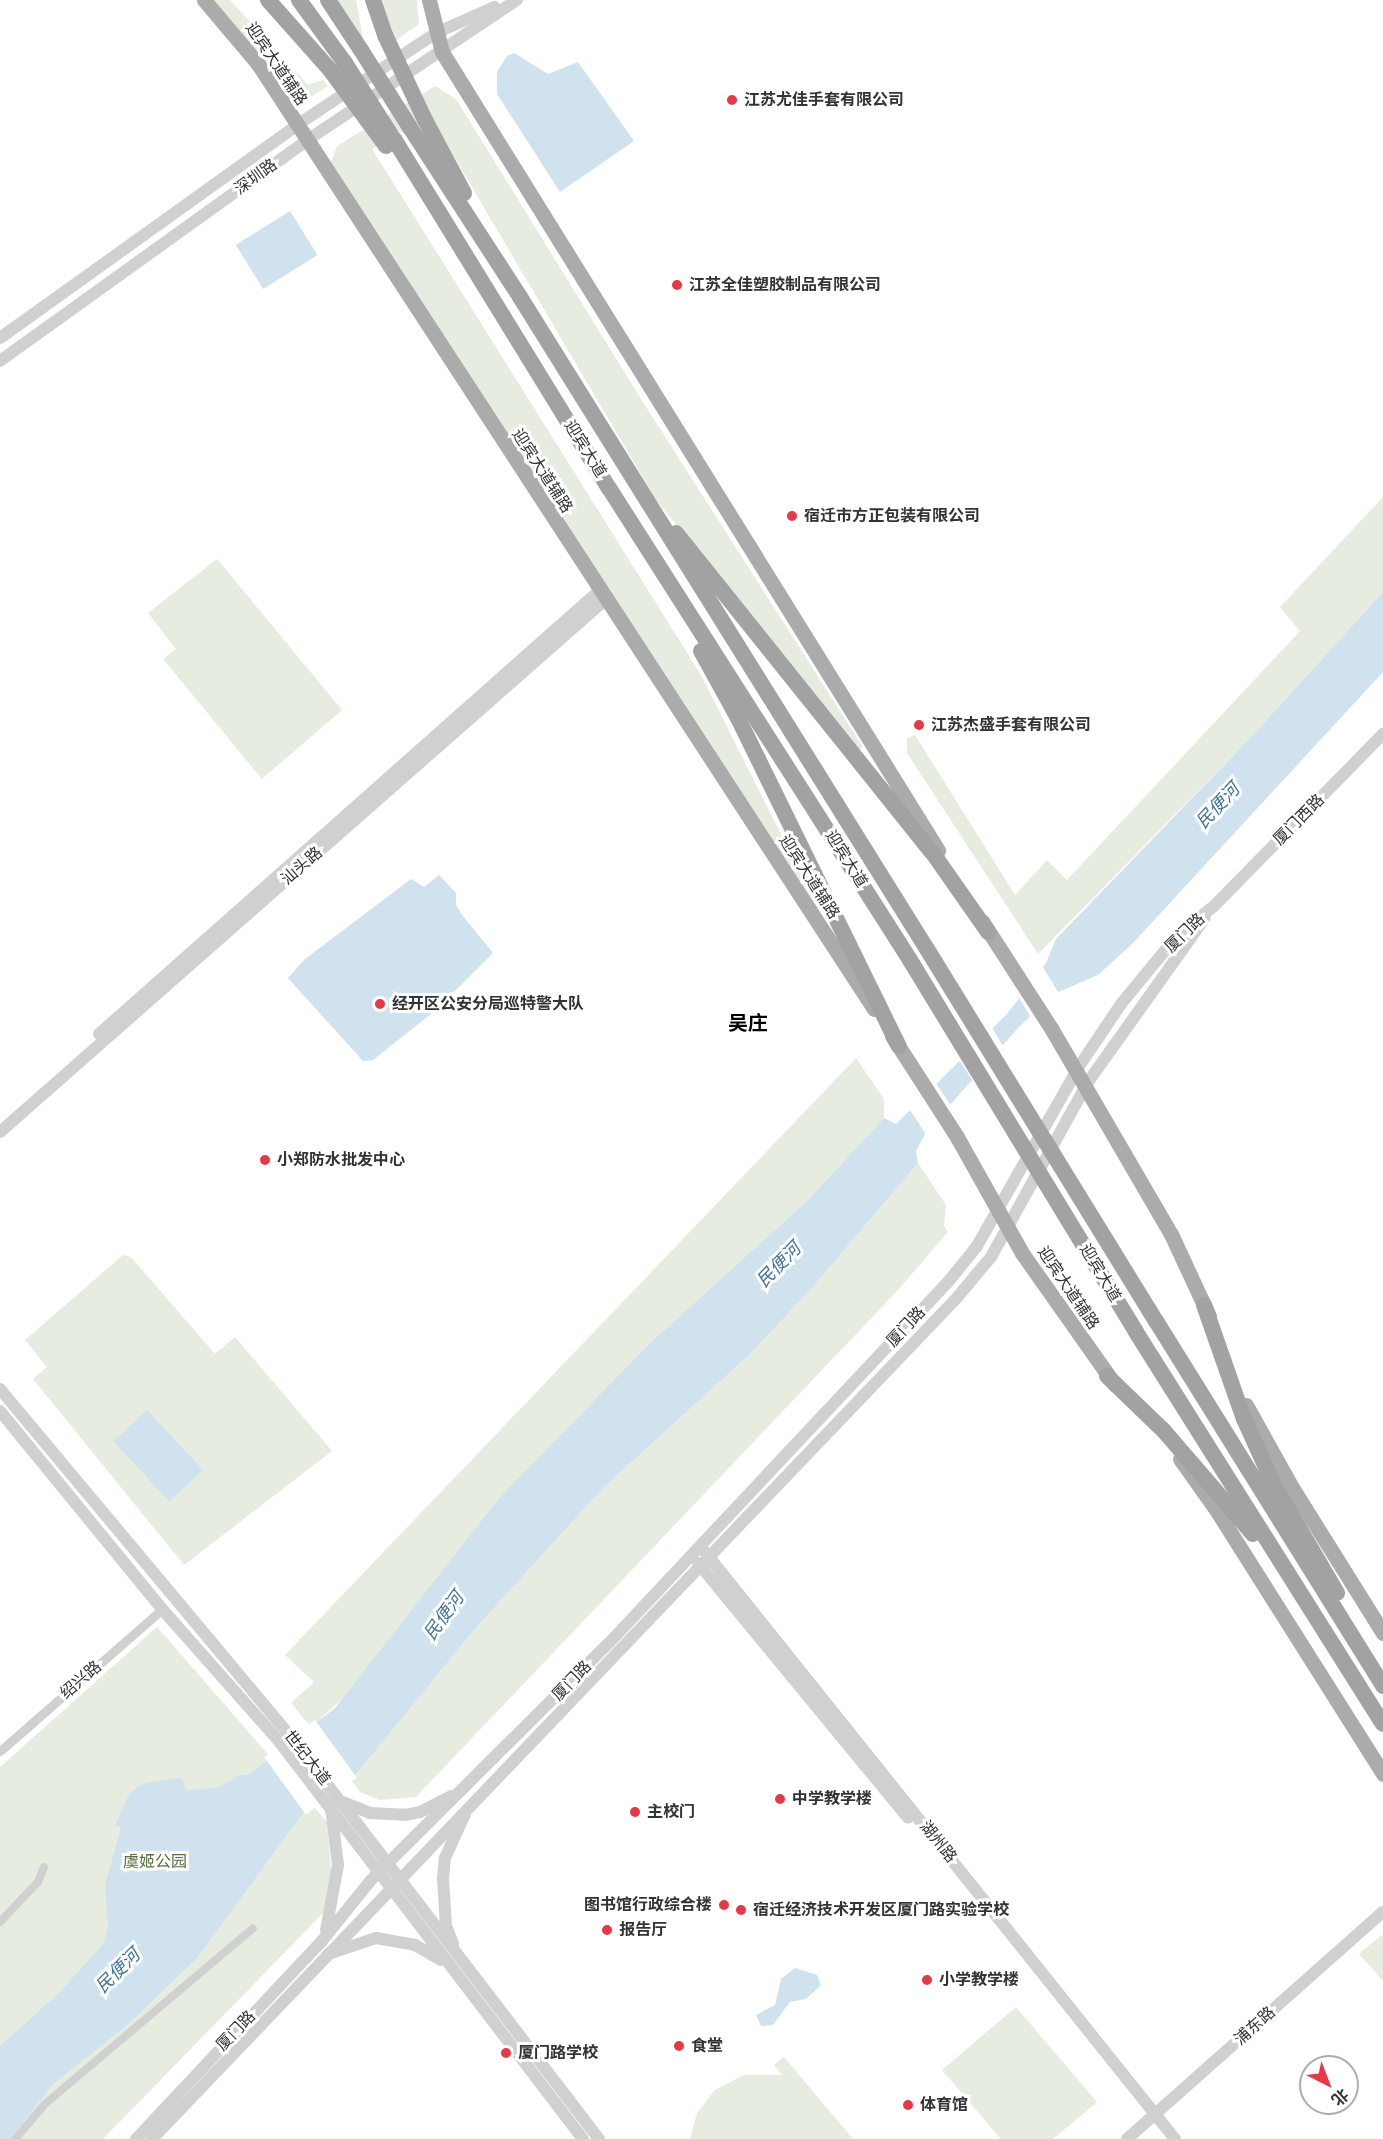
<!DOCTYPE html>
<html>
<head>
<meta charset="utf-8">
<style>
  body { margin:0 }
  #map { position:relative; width:1383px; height:2139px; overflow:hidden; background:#fff; font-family:"Roboto Condensed","Noto Sans SC",sans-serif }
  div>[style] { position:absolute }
  .green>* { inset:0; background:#e6ecdf }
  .water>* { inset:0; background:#cfe2ee; transform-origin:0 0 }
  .pier>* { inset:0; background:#fff; transform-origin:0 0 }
  .pedestrian>* { height:8px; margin:-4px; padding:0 4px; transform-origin:4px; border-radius:4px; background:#d0d0d0 }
  .minor>* { height:9px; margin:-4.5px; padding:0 4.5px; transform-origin:4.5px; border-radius:4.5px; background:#d0d0d0 }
  .tertiary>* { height:12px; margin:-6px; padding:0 6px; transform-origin:6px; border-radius:6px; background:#d0d0d0 }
  .primary>* { height:15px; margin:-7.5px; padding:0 7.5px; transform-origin:7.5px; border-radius:7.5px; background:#ababab }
  .trunk>* { height:16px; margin:-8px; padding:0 8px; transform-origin:8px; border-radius:8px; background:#a2a2a2 }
  .trunk-bridge>* { height:16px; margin:-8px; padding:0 8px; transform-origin:8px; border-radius:8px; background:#a2a2a2 }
  .dots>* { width:16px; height:16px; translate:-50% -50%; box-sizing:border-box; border:3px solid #fff; border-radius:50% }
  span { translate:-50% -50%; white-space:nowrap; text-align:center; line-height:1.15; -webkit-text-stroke:6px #fff; paint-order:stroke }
  .street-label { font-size:16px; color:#333 }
  .poi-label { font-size:16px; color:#333; font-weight:700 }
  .left { translate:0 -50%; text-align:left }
  .right { translate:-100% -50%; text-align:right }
  .park-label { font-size:16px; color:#56703f }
  .water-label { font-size:18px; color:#3f7597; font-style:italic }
  .quarter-label { font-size:20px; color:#000; font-weight:700 }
  .north { position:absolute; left:1299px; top:2055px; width:60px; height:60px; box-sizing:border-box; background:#fff; border:2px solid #adadad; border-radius:50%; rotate:138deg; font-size:16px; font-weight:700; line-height:24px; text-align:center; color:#333 }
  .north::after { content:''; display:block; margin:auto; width:21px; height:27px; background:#e63946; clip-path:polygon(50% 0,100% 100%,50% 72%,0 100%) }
</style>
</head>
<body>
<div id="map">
  <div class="green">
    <i style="clip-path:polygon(210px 0,230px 0,308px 85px,323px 80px,328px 86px,301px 103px,286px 96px)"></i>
    <i style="clip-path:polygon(334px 0,356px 0,364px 44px)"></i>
    <i style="clip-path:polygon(375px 0,417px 0,419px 24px,392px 43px)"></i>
    <i style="clip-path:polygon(435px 86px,456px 99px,641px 399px,863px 747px,855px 752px,655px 498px,430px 116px,372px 149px,701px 675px,836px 944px,330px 165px,337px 146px)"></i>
    <i style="clip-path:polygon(1383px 497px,1383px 592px,1253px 735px,1038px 954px,907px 753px,907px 738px,915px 735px,1015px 895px,1047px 860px,1067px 880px,1300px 631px,1280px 607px)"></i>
    <i style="clip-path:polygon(217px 559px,342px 710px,262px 779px,163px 659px,176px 649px,148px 613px)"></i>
    <i style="clip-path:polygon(856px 1058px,884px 1099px,884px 1118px,807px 1201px,651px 1342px,500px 1497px,351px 1691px,311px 1727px,291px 1703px,314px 1682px,285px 1655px)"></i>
    <i style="clip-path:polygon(918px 1163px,946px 1205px,944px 1226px,948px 1232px,898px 1290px,416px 1797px,380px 1800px,360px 1792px,351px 1780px,360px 1767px,473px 1631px,603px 1488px,750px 1354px,812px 1288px)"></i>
    <i style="clip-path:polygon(123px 1255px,131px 1257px,215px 1354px,235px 1337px,332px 1451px,184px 1565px,33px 1379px,47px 1367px,25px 1340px)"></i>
    <i style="clip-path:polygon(157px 1627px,327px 1822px,332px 1880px,326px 1910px,103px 2139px,0 2139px,0 1767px)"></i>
    <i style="clip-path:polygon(1383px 1934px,1383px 1981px,1359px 1954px)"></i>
    <i style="clip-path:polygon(1016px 2007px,1097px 2102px,1053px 2139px,1001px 2139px,942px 2070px)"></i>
    <i style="clip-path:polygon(784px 2057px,853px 2139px,690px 2139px,697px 2113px,715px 2090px,744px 2075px,782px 2075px,774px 2065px)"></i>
  </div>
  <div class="water">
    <i style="clip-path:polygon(514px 53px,548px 74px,578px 62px,634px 141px,560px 192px,497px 94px,497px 72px,507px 56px)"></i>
    <i style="left:290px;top:211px;width:52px;height:64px;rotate:58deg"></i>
    <i style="clip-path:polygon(1383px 592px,1383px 672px,1132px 944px,1098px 975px,1054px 994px,1018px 1028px,926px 1132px,916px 1151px,918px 1163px,812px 1288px,750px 1354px,603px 1488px,473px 1631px,351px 1780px,303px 1813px,197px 1958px,126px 2026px,53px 2084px,10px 2139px,0 2139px,0 2046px,58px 1994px,104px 1943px,108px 1927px,105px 1886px,121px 1827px,115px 1826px,129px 1794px,142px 1784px,162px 1780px,182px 1778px,186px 1790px,217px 1788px,239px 1775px,248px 1775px,335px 1708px,500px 1497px,651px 1342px,807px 1201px,884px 1118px,896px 1124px,1007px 1014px,1046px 963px,1056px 939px,1253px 735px)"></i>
    <i style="clip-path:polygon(439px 875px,456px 893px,456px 905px,462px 915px,493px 953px,436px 1010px,373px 1060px,363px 1061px,288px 978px,305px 959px,411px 879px,424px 887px)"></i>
    <i style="left:147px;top:1410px;width:82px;height:46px;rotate:47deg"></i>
    <i style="clip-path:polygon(795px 1968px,817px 1975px,821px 1985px,806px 1999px,790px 2002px,773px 2025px,761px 2026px,756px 2015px,775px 2005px,781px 1979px)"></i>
  </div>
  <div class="pier">
    <i style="clip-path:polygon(1041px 964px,1060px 995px,1032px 1019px,1016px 993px)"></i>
    <i style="clip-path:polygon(991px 1026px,1004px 1048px,974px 1083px,958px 1058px)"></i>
    <i style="clip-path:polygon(935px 1082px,952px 1107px,927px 1136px,908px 1107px)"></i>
    <i style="left:315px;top:1720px;width:71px;height:63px;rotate:54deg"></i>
  </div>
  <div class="pedestrian">
    <i style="left:0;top:1922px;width:55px;rotate:-46.5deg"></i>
    <i style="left:38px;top:1882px;width:16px;rotate:-68deg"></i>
    <i style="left:15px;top:2139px;width:46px;rotate:-49.4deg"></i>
    <i style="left:45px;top:2104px;width:272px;rotate:-40.2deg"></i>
  </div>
  <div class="minor">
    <i style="left:0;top:1751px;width:215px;rotate:-41.2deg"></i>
  </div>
  <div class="tertiary">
    <i style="left:0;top:338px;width:365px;rotate:-35.6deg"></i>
    <i style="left:297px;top:125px;width:167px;rotate:-33.5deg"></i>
    <i style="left:436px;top:33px;width:64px;rotate:-24.1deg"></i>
    <i style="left:0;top:361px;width:377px;rotate:-35.7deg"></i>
    <i style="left:306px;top:141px;width:254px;rotate:-33.8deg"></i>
    <i style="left:99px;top:1034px;width:668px;rotate:-41.54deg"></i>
    <i style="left:0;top:1132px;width:806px;rotate:-41.33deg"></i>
    <i style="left:0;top:1389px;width:447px;rotate:50.1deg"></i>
    <i style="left:287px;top:1732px;width:513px;rotate:52.53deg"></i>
    <i style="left:0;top:1411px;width:256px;rotate:50.7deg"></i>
    <i style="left:162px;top:1609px;width:175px;rotate:48.5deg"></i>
    <i style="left:278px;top:1740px;width:502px;rotate:52.61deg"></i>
    <i style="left:705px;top:1552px;width:752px;rotate:51.32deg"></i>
    <i style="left:698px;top:1563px;width:330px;rotate:50.5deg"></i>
    <i style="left:343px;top:1802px;width:29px;rotate:22deg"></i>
    <i style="left:370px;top:1813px;width:35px;rotate:3deg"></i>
    <i style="left:405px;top:1815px;width:15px;rotate:-11deg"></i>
    <i style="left:420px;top:1812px;width:35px;rotate:-27deg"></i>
    <i style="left:326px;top:1930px;width:66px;rotate:-79.5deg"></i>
    <i style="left:338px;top:1865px;width:57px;rotate:-97deg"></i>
    <i style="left:453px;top:1944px;width:19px;rotate:-111deg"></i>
    <i style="left:446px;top:1926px;width:47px;rotate:-93.7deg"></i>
    <i style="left:443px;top:1879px;width:21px;rotate:-85deg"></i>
    <i style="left:445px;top:1858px;width:48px;rotate:-65.6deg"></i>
    <i style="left:328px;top:1954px;width:51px;rotate:-18.4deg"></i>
    <i style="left:376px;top:1938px;width:40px;rotate:10deg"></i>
    <i style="left:415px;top:1945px;width:30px;rotate:30deg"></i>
    <i style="left:136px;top:2139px;width:270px;rotate:-46.8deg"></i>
    <i style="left:321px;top:1942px;width:80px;rotate:-51.1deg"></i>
    <i style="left:371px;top:1880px;width:336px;rotate:-44.9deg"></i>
    <i style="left:609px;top:1643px;width:495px;rotate:-46.8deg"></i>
    <i style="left:948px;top:1282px;width:46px;rotate:-51.1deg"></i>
    <i style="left:977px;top:1246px;width:205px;rotate:-60.4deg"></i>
    <i style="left:1078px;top:1068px;width:77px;rotate:-56.1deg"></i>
    <i style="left:1121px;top:1004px;width:87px;rotate:-50.6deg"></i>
    <i style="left:1176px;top:937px;width:50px;rotate:-39.4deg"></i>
    <i style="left:1215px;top:905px;width:240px;rotate:-45.5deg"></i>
    <i style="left:152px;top:2139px;width:1161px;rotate:-46.26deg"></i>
    <i style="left:955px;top:1300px;width:56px;rotate:-50.1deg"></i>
    <i style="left:991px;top:1257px;width:200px;rotate:-61deg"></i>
    <i style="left:1088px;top:1082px;width:201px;rotate:-54.5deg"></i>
    <i style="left:1127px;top:2139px;width:342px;rotate:-41.6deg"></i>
  </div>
  <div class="primary">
    <i style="left:204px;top:0;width:84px;rotate:49.8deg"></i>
    <i style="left:258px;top:64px;width:1128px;rotate:56.9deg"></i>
    <i style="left:429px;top:0;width:54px;rotate:76deg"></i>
    <i style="left:442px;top:52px;width:940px;rotate:58.14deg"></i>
    <i style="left:982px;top:921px;width:127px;rotate:57.2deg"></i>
    <i style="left:1051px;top:1028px;width:238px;rotate:59.8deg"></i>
    <i style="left:1171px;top:1234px;width:90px;rotate:65.1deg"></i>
    <i style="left:892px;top:1036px;width:120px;rotate:57.2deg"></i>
    <i style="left:957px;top:1137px;width:133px;rotate:60.7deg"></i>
    <i style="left:1022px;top:1253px;width:161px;rotate:54.8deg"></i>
    <i style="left:1246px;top:1405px;width:96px;rotate:60.8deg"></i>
    <i style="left:1293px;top:1489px;width:170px;rotate:58deg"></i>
    <i style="left:1180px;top:1459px;width:60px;rotate:54.5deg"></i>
    <i style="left:1215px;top:1508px;width:315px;rotate:57.7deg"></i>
  </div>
  <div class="trunk">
    <i style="left:268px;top:0;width:95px;rotate:48.4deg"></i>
    <i style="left:299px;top:0;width:78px;rotate:53.9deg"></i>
    <i style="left:328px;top:0;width:60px;rotate:56.6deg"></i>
    <i style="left:373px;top:0;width:37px;rotate:71deg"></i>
    <i style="left:425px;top:120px;width:83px;rotate:61.9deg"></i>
    <i style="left:411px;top:129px;width:200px;rotate:57deg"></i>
    <i style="left:520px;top:297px;width:769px;rotate:58.03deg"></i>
    <i style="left:394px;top:139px;width:410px;rotate:58.4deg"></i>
    <i style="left:609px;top:488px;width:560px;rotate:57.47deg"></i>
    <i style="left:676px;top:533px;width:409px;rotate:51.3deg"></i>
    <i style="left:932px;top:852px;width:98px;rotate:55deg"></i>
    <i style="left:701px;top:651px;width:77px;rotate:61.1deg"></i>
    <i style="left:738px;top:718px;width:365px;rotate:63.9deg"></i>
    <i style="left:1204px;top:1305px;width:121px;rotate:70.7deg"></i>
    <i style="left:1244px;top:1419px;width:72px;rotate:65.6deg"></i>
    <i style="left:1274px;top:1485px;width:125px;rotate:59.7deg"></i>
    <i style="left:1156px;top:1321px;width:430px;rotate:58.1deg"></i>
    <i style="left:1136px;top:1332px;width:463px;rotate:57.8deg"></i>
    <i style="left:1107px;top:1376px;width:79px;rotate:44deg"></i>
    <i style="left:1164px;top:1431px;width:136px;rotate:49.2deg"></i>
  </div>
  <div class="trunk-bridge">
    <i style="left:385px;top:35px;width:94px;rotate:64.8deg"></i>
    <i style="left:361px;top:50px;width:93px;rotate:57.7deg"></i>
    <i style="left:345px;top:63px;width:85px;rotate:57.4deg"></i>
    <i style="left:331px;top:71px;width:93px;rotate:53.7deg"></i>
    <i style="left:927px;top:949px;width:437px;rotate:58.4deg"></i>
    <i style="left:910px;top:960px;width:435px;rotate:58.7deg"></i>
  </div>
  <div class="dots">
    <i style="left:732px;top:100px;background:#e63946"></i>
    <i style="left:677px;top:285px;background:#e63946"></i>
    <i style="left:792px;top:516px;background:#e63946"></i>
    <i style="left:919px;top:725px;background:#e63946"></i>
    <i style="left:380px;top:1004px;background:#e63946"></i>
    <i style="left:265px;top:1160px;background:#e63946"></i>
    <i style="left:780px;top:1799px;background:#e63946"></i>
    <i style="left:635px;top:1812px;background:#e63946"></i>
    <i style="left:724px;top:1905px;background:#e63946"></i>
    <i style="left:741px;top:1910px;background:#e63946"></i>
    <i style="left:607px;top:1930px;background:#e63946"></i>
    <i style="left:927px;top:1980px;background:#e63946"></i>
    <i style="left:679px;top:2046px;background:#e63946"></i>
    <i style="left:506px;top:2053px;background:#e63946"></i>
    <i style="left:908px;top:2105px;background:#e63946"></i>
  </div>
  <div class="street-label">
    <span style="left:276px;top:64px;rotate:56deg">迎宾大道辅路</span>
    <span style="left:256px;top:177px;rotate:-36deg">深圳路</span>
    <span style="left:585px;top:449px;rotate:58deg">迎宾大道</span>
    <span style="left:542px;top:471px;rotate:57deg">迎宾大道辅路</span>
    <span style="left:1299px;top:820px;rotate:-45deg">厦门西路</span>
    <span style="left:846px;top:859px;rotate:58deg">迎宾大道</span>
    <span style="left:302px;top:866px;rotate:-41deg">汕头路</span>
    <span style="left:809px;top:877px;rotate:57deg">迎宾大道辅路</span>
    <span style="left:1185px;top:933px;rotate:-44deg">厦门路</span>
    <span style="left:1100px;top:1273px;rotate:59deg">迎宾大道</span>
    <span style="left:1068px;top:1288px;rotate:56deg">迎宾大道辅路</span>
    <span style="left:906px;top:1327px;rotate:-47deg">厦门路</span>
    <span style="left:81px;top:1680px;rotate:-41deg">绍兴路</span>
    <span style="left:572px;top:1681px;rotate:-46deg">厦门路</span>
    <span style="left:307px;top:1758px;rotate:52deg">世纪大道</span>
    <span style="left:938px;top:1842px;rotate:51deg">湖州路</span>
    <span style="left:1255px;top:2026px;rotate:-42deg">浦东路</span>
    <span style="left:236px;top:2031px;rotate:-46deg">厦门路</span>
  </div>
  <div class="poi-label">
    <span class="left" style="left:744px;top:100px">江苏尤佳手套有限公司</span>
    <span class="left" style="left:689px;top:285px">江苏全佳塑胶制品有限公司</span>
    <span class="left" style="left:804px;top:516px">宿迁市方正包装有限公司</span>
    <span class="left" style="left:931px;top:725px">江苏杰盛手套有限公司</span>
    <span class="left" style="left:392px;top:1004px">经开区公安分局巡特警大队</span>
    <span class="left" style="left:277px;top:1160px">小郑防水批发中心</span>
    <span class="left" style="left:792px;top:1799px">中学教学楼</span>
    <span class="left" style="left:647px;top:1812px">主校门</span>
    <span class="right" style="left:712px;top:1905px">图书馆行政综合楼</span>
    <span class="left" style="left:753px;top:1910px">宿迁经济技术开发区厦门路实验学校</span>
    <span class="left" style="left:619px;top:1930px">报告厅</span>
    <span class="left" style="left:939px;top:1980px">小学教学楼</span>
    <span class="left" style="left:691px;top:2046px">食堂</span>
    <span class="left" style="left:518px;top:2053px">厦门路学校</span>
    <span class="left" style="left:920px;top:2105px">体育馆</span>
  </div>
  <div class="park-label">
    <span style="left:155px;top:1862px">虞姬公园</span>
  </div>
  <div class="water-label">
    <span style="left:1218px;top:806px;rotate:-47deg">民便河</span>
    <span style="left:779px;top:1265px;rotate:-46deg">民便河</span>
    <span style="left:444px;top:1616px;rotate:-54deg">民便河</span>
    <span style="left:118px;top:1971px;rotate:-45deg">民便河</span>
  </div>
  <div class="quarter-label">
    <span style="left:748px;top:1023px">吴庄</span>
  </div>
  <div class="north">北</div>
</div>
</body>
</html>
